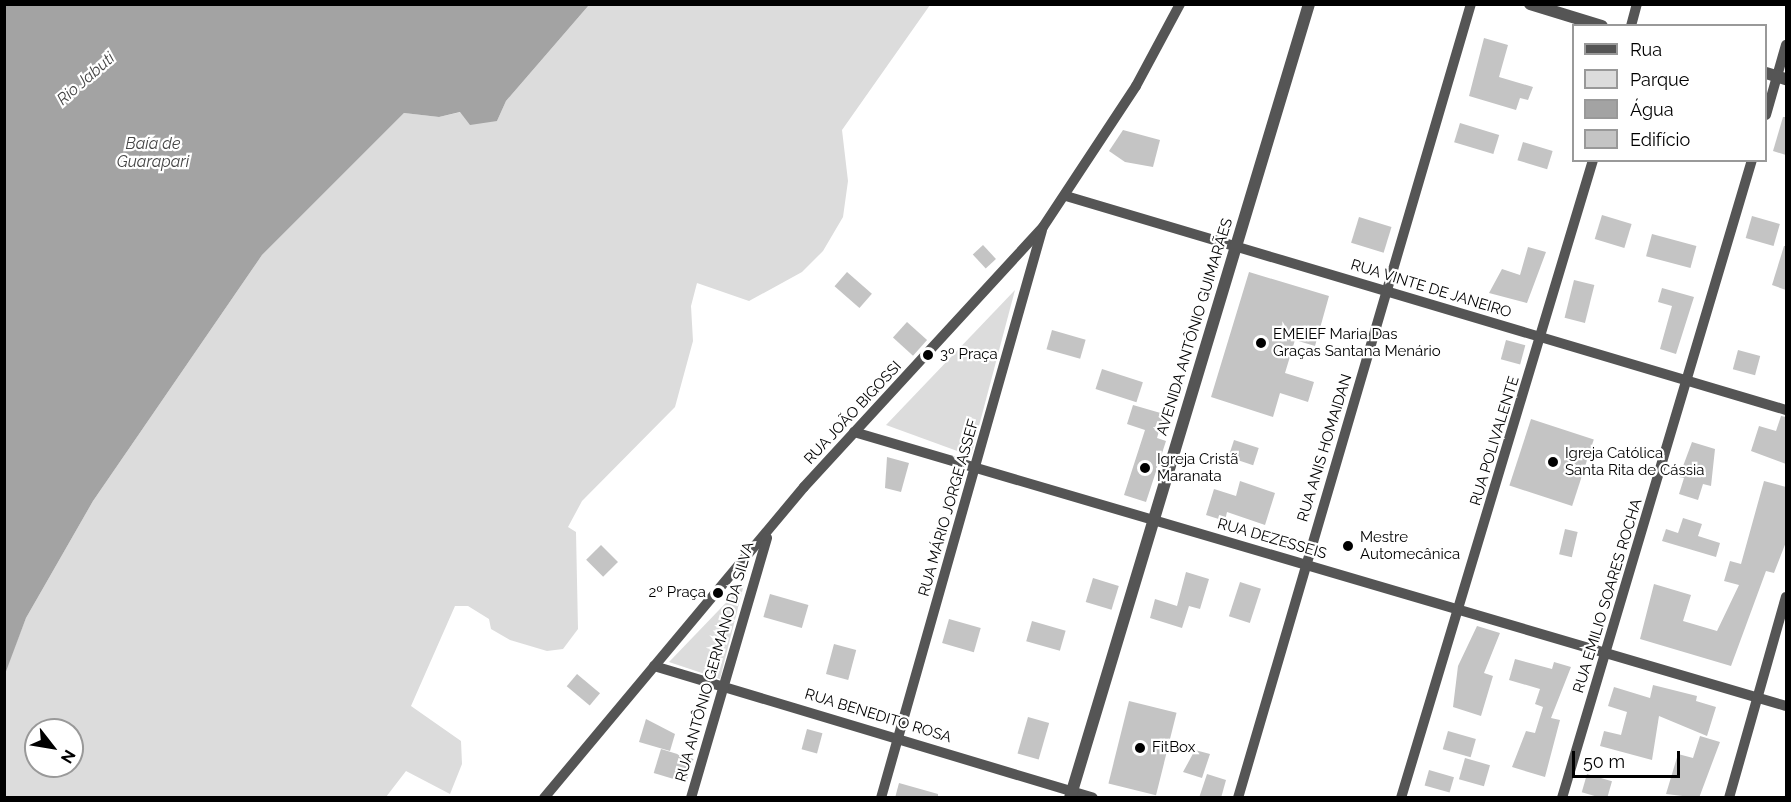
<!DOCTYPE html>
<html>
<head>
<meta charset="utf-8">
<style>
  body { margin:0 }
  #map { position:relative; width:1791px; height:802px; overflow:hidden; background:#fff; font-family:Raleway,sans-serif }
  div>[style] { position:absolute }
  .green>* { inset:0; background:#dcdcdc }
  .water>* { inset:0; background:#a3a3a3 }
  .building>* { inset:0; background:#c4c4c4; transform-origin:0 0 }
  .minor>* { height:10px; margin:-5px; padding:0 5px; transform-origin:5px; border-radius:5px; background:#555 }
  .tertiary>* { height:12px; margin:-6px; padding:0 6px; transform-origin:6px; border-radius:6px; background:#555 }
  .dots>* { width:16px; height:16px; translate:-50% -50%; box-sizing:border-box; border:3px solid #fff; border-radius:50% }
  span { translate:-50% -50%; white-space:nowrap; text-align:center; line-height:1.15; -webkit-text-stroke:4.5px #fff; paint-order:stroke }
  .street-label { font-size:15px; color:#000 }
  .poi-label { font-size:15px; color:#000 }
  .left { translate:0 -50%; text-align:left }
  .right { translate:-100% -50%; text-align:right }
  .water-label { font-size:16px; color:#444; font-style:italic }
  .frame { position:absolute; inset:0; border:6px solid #000; pointer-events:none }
  .legend { position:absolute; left:1572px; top:24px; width:195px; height:138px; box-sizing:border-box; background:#fff; border:2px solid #999; margin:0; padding:8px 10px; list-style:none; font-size:18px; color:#000 }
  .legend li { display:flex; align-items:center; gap:12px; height:30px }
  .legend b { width:30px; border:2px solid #999 }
  .north { position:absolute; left:24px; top:718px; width:60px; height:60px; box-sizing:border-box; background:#fff; border:2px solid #999; border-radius:50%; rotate:121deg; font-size:16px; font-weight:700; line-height:24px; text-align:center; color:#000 }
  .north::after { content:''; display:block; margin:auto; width:21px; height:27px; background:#000; clip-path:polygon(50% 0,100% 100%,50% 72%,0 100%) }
  .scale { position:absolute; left:1572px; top:751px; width:108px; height:27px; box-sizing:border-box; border:3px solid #000; border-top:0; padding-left:8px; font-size:18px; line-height:21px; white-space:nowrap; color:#000; -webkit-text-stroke:4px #fff; paint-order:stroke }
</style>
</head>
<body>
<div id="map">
  <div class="green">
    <i style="clip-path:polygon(evenodd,589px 5px,930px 5px,842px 130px,848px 181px,843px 217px,823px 251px,802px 272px,749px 301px,697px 283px,691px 306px,693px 341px,675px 407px,582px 501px,568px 527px,576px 532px,578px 629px,563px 649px,547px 651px,510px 640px,491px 629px,489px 619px,468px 606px,455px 606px,411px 706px,461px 741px,462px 764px,450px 794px,406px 771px,386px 797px,5px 797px,4px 674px,26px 618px,93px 501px,262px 255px,404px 113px,439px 117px,461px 112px,497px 121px,506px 101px,589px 5px,36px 730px,72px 730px,72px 766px,36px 766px,36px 730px)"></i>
    <i style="clip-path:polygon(1015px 290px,971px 456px,886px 425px)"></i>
    <i style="clip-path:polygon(744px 584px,720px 679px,669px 662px)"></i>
  </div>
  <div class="water">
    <i style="clip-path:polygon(5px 4px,589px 5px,506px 101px,497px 121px,470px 125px,460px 112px,439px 117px,404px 113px,262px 255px,93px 501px,26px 618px,5px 674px)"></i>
  </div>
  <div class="building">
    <i style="clip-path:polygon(1484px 38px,1508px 45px,1499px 77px,1533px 87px,1528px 100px,1520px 98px,1516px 110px,1469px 96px)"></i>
    <i style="clip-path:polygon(1783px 117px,1786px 117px,1786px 155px,1773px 151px)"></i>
    <i style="left:1460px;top:123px;width:41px;height:20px;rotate:17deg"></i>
    <i style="clip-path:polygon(1123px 130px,1160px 140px,1153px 167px,1125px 162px,1109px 151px)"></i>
    <i style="left:1523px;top:142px;width:31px;height:19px;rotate:17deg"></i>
    <i style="left:1602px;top:215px;width:31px;height:25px;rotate:17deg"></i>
    <i style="left:1752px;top:216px;width:29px;height:23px;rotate:16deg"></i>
    <i style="left:1359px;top:217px;width:34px;height:27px;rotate:17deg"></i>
    <i style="left:1652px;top:234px;width:46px;height:23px;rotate:15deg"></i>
    <i style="left:983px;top:245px;width:19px;height:14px;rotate:47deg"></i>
    <i style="clip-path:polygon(1784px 246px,1786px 246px,1786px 290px,1772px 285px)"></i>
    <i style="clip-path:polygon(1528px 247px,1546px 252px,1527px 303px,1489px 293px,1502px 269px,1520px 275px)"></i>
    <i style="left:847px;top:272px;width:33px;height:19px;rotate:41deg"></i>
    <i style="clip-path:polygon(1249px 272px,1329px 296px,1315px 346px,1295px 340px,1285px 373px,1314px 382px,1308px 402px,1280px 393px,1273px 417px,1211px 397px)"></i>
    <i style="left:1574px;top:280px;width:21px;height:39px;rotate:14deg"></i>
    <i style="clip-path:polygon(1662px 288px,1694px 297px,1676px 354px,1660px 349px,1672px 306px,1658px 302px)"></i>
    <i style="left:907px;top:322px;width:27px;height:21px;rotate:42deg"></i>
    <i style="left:1052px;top:330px;width:35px;height:20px;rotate:16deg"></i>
    <i style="left:1506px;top:340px;width:20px;height:20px;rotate:15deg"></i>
    <i style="left:1738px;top:350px;width:23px;height:20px;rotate:15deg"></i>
    <i style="left:1102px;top:369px;width:43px;height:21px;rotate:18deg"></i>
    <i style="clip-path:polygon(1133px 405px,1164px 414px,1157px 438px,1166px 441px,1146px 502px,1124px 495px,1145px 430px,1127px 424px)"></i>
    <i style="clip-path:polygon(1781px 416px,1786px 417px,1786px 464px,1751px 451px,1759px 426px,1776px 431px)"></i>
    <i style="left:1531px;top:419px;width:66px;height:70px;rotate:18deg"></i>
    <i style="left:1234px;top:440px;width:26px;height:18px;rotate:18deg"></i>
    <i style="clip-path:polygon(1692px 442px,1715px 449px,1711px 486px,1703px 484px,1698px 500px,1679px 494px,1684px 478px,1679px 477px)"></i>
    <i style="clip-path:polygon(887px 457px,909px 463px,901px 492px,885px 488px)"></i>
    <i style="clip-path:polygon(1240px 481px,1275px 493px,1265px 525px,1227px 512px,1225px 521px,1206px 515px,1214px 489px,1236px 496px)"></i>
    <i style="clip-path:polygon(1764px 481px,1786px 487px,1786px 542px,1774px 573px,1766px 571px,1731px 666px,1640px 639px,1654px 584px,1691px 595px,1683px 621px,1717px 631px,1739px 585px,1724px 581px,1730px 561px,1741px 564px)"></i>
    <i style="clip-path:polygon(1683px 518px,1702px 524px,1698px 536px,1720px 543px,1716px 557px,1662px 541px,1666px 529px,1678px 533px)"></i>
    <i style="left:1565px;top:529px;width:13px;height:26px;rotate:13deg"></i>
    <i style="left:601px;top:545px;width:24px;height:21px;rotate:45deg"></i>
    <i style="clip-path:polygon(1186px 572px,1209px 579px,1200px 609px,1189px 606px,1182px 628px,1150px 618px,1155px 599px,1177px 606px)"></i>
    <i style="left:1093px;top:578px;width:27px;height:25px;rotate:17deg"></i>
    <i style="left:1240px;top:582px;width:22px;height:36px;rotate:18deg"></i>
    <i style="left:770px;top:594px;width:40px;height:24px;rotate:16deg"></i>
    <i style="left:949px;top:619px;width:33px;height:25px;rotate:16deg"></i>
    <i style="left:1032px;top:621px;width:35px;height:21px;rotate:16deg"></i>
    <i style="clip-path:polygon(1477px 626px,1500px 633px,1484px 673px,1493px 676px,1481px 716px,1453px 707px,1458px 666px)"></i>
    <i style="left:834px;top:644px;width:23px;height:31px;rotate:15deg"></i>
    <i style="clip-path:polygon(1515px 659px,1552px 669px,1554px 662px,1571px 667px,1551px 718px,1560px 720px,1545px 777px,1512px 767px,1526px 731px,1535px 733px,1543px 707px,1535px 704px,1540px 689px,1509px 680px)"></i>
    <i style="left:577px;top:674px;width:30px;height:16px;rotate:40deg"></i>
    <i style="clip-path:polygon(1653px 685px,1697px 696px,1696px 701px,1716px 707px,1707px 736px,1659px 716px,1652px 760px,1600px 746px,1604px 731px,1621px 735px,1627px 712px,1608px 706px,1614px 687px,1650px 698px)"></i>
    <i style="left:1129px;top:701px;width:49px;height:85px;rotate:14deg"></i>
    <i style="left:1028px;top:717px;width:22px;height:38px;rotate:16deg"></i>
    <i style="clip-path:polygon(646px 719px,675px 734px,670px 751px,639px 742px)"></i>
    <i style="left:807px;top:729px;width:16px;height:21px;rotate:15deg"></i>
    <i style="left:1448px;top:731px;width:29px;height:19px;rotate:16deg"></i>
    <i style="clip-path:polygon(1700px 736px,1720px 742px,1699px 798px,1666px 794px,1678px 754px,1693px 758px)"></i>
    <i style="left:661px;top:749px;width:34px;height:25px;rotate:17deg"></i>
    <i style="clip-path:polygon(1195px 750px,1210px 754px,1202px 778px,1183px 772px)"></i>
    <i style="left:1465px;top:758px;width:26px;height:22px;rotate:16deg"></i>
    <i style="left:1429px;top:770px;width:26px;height:16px;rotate:16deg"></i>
    <i style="clip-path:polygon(1207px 774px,1226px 780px,1221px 798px,1199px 798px)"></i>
    <i style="left:1587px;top:774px;width:26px;height:19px;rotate:16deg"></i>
    <i style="clip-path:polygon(899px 783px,938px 794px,938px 798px,895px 798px)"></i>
  </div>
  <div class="minor">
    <i style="left:1631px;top:26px;width:23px;rotate:-75deg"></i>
    <i style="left:1766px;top:115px;width:73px;rotate:-74.1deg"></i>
    <i style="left:1066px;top:196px;width:751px;rotate:16.55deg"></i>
    <i style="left:854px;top:432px;width:971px;rotate:16.38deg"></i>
    <i style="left:654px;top:666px;width:458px;rotate:16.7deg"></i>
    <i style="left:544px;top:798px;width:405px;rotate:-50.1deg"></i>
    <i style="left:804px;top:487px;width:353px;rotate:-47.4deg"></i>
    <i style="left:1043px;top:227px;width:169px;rotate:-56.6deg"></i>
    <i style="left:1136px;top:86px;width:93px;rotate:-61.8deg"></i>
    <i style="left:691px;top:798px;width:271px;rotate:-73.7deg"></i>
    <i style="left:881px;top:798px;width:590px;rotate:-74.17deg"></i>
    <i style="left:1238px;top:798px;width:827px;rotate:-73.65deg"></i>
    <i style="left:1401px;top:798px;width:666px;rotate:-73.25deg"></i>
    <i style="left:1562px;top:798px;width:666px;rotate:-73.42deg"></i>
    <i style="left:1729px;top:798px;width:209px;rotate:-74.2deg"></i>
  </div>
  <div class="tertiary">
    <i style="left:1530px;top:4px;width:75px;rotate:17deg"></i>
    <i style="left:1766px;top:73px;width:21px;rotate:17deg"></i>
    <i style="left:1070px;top:798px;width:829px;rotate:-73.25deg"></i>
  </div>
  <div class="dots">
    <i style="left:1261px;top:343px;background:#000"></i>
    <i style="left:928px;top:355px;background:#000"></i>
    <i style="left:1553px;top:462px;background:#000"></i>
    <i style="left:1145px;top:468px;background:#000"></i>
    <i style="left:1348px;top:546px;background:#000"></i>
    <i style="left:718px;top:593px;background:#000"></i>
    <i style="left:1140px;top:748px;background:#000"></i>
  </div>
  <div class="street-label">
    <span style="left:1431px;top:289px;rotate:17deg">RUA VINTE DE JANEIRO</span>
    <span style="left:1195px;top:327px;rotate:-73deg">AVENIDA ANTÔNIO GUIMARÃES</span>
    <span style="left:853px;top:413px;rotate:-47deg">RUA JOÃO BIGOSSI</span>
    <span style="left:1495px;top:441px;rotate:-73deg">RUA POLIVALENTE</span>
    <span style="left:1325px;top:448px;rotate:-73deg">RUA ANIS HOMAIDAN</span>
    <span style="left:949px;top:508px;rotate:-74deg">RUA MÁRIO JORGE ASSEF</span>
    <span style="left:1272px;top:539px;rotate:16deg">RUA DEZESSEIS</span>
    <span style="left:1608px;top:596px;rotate:-73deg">RUA EMILIO SOARES ROCHA</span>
    <span style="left:715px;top:662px;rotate:-74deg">RUA ANTÔNIO GERMANO DA SILVA</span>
    <span style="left:878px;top:716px;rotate:17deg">RUA BENEDITO ROSA</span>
  </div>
  <div class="poi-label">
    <span class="left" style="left:1273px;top:343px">EMEIEF Maria Das<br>Graças Santana Menário</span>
    <span class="left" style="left:940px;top:355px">3º Praça</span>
    <span class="left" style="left:1565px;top:462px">Igreja Católica<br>Santa Rita de Cássia</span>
    <span class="left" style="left:1157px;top:468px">Igreja Cristã<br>Maranata</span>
    <span class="left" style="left:1360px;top:546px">Mestre<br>Automecânica</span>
    <span class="right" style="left:706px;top:593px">2º Praça</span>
    <span class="left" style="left:1152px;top:748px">FitBox</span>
  </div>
  <div class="water-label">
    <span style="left:86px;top:79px;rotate:-41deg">Rio Jabuti</span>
    <span style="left:153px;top:153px">Baía de<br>Guarapari</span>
  </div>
  <div class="frame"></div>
  <ul class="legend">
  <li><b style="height:8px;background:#555"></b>Rua</li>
  <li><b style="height:16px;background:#dcdcdc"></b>Parque</li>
  <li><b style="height:16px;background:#a3a3a3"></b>Água</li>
  <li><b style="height:16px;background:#c4c4c4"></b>Edifício</li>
  </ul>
  <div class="north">N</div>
  <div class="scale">50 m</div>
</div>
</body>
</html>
